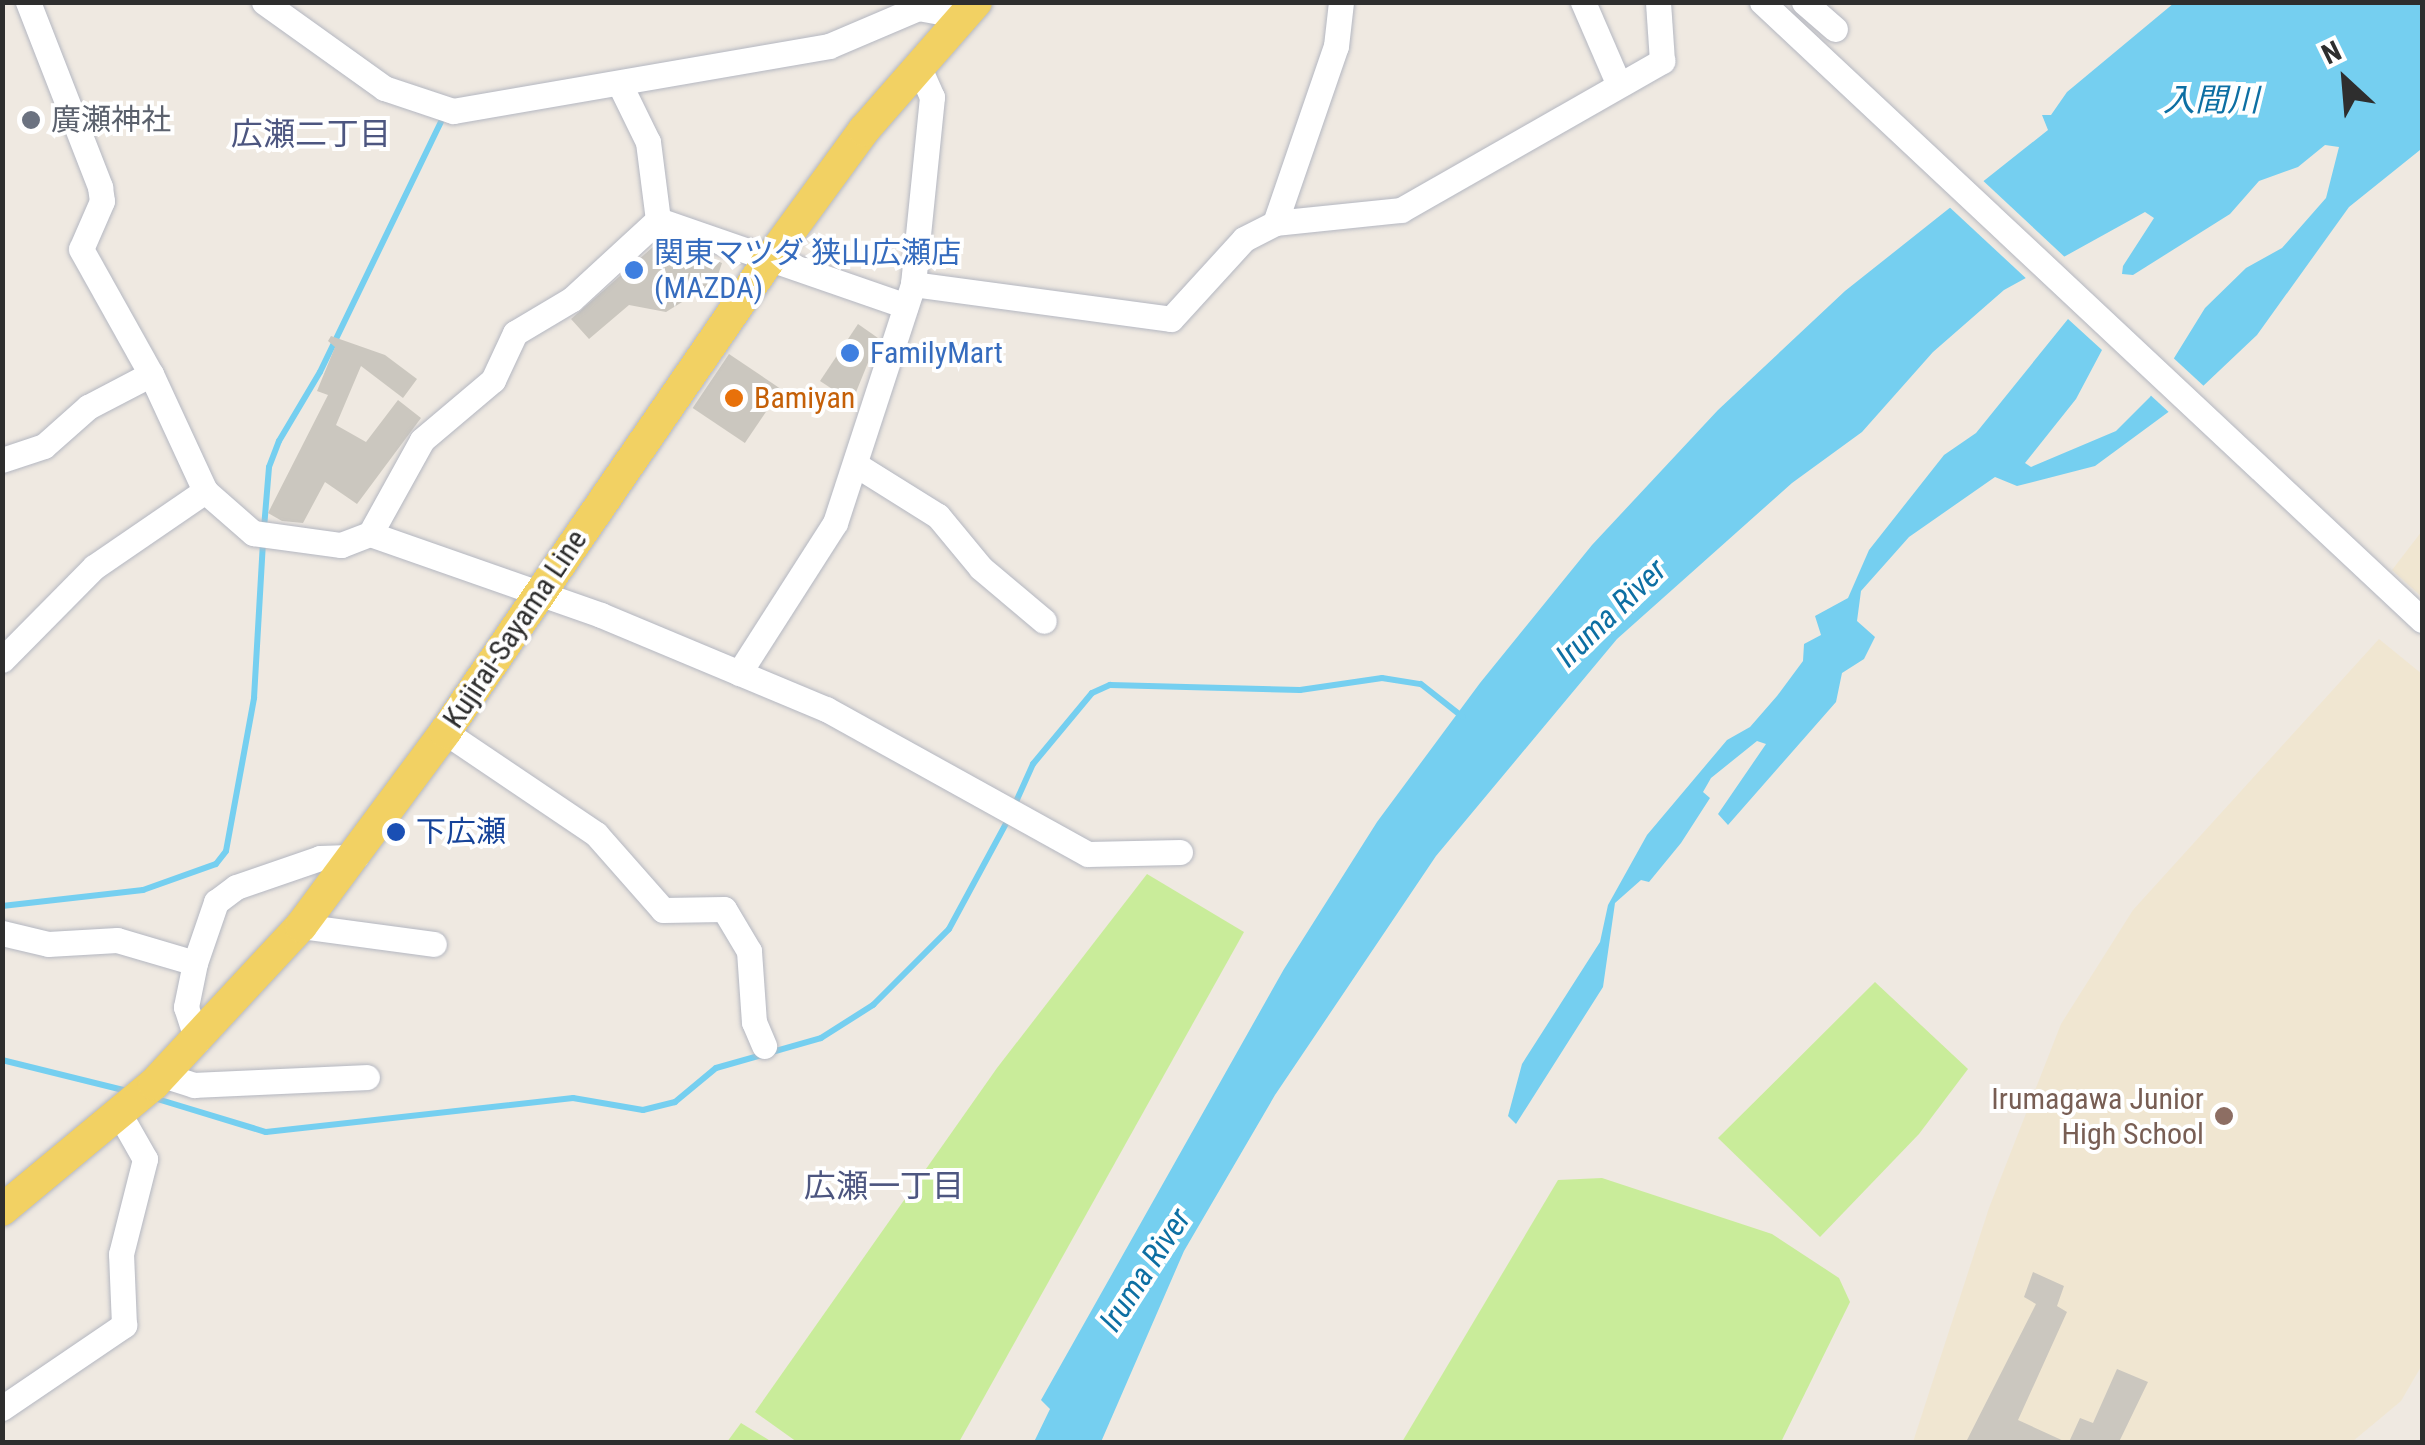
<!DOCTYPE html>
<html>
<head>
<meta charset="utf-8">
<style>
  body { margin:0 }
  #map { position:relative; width:2425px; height:1445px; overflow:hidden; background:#efe9e1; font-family:"Roboto Condensed","Noto Sans JP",sans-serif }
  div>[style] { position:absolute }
  .education>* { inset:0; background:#f0e6d1 }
  .pitch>* { inset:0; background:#c9ec9a }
  .water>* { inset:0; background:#75cff0 }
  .pier>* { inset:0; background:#efe9e1 }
  .stream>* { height:6px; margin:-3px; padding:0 3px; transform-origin:3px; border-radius:3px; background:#75cff0 }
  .building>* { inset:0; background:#cbc7bf; transform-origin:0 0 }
  .roads { filter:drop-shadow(0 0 2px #b4b7c1) drop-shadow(0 0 2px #b4b7c1) }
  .minor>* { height:25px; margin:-12.5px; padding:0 12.5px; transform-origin:12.5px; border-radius:12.5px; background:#fff }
  .major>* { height:32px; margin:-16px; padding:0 16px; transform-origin:16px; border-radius:16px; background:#f2d163 }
  .dots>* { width:28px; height:28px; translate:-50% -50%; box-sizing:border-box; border:5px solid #fff; border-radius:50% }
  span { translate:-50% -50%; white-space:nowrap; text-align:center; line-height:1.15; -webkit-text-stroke:8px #fff; paint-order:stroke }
  .worship-label { font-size:30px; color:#5b616d }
  .left { translate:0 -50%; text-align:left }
  .shop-label { font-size:30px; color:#366cbe }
  .food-label { font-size:30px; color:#c56008 }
  .street-label { font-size:30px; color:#2e2e2e }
  .transit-label { font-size:30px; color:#164399 }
  .education-label { font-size:30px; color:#785e54 }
  .right { translate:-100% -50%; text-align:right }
  .water-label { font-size:32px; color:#0d6fa3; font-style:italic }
  .neighbourhood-label { font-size:32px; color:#4d5680 }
  .frame { position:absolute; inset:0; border:5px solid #2e2e2e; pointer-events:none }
  .north { position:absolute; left:2295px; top:30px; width:100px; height:100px; -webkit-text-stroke:8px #fff; paint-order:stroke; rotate:334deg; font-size:28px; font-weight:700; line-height:40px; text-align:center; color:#2e2e2e }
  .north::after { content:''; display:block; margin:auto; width:35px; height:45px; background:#2e2e2e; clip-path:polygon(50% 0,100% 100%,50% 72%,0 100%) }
</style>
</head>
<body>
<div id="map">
  <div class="education">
    <i style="clip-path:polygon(2422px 531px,2422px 597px,2392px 570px)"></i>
    <i style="clip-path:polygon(2379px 639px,2422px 674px,2422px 1365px,2401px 1401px,2352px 1442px,1913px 1442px,1989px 1208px,2061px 1024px,2133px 910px)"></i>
  </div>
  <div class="pitch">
    <i style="clip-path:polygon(1147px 874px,1244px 932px,959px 1442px,797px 1442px,755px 1412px,997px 1068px)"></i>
    <i style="clip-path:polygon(1875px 982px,1968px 1069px,1919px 1134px,1820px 1237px,1718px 1138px)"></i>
    <i style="clip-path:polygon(1602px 1178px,1772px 1234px,1839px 1278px,1850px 1302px,1781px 1442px,1402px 1442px,1558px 1180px)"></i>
    <i style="clip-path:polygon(741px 1423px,772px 1442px,727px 1442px)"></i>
  </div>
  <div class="water">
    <i style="clip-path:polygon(2174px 3px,2422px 3px,2420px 150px,2349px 207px,2257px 335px,2201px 388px,2095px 466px,2017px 486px,1995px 477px,1909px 537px,1861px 591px,1857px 621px,1875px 637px,1864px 659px,1842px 673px,1836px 702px,1728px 825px,1718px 814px,1766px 744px,1757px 741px,1711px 778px,1703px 792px,1710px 798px,1681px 843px,1649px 882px,1641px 880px,1615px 903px,1603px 987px,1516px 1124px,1508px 1116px,1522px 1064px,1600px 942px,1608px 905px,1647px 835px,1727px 740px,1750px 727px,1777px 696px,1803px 661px,1804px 644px,1821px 635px,1815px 616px,1848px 598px,1869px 550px,1944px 455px,1976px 433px,2068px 319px,2102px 350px,2076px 399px,2025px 463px,2031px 467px,2116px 431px,2150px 397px,2205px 308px,2246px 268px,2282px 248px,2326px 198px,2339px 147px,2325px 145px,2298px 167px,2259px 181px,2230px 214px,2133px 275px,2122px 274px,2123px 266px,2154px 218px,2145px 212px,2004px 290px,1933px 352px,1862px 432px,1792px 483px,1617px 639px,1436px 856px,1275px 1095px,1184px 1251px,1101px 1442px,1034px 1442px,1050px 1409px,1041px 1400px,1284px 969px,1377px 822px,1480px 683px,1592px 545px,1718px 410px,1845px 291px,2048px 130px,2042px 115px,2051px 115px,2067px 92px)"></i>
  </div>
  <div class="pier">
    <i style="clip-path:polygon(1978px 176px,2069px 261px,2030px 282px,1945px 203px)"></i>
    <i style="clip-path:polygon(2168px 353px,2207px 389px,2172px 415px,2147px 392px)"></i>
  </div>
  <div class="stream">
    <i style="left:264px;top:528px;width:61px;rotate:-85.3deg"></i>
    <i style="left:269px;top:467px;width:28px;rotate:-69deg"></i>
    <i style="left:279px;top:441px;width:80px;rotate:-59.3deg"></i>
    <i style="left:320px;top:372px;width:278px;rotate:-64.2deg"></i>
    <i style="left:1015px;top:804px;width:44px;rotate:-65.8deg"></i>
    <i style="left:1033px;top:764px;width:92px;rotate:-50.3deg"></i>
    <i style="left:1092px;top:693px;width:20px;rotate:-24deg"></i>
    <i style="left:1110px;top:685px;width:190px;rotate:1.5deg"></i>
    <i style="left:1300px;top:690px;width:83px;rotate:-8.3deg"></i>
    <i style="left:1382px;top:678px;width:39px;rotate:9deg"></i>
    <i style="left:1421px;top:684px;width:53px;rotate:38.2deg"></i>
    <i style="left:2px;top:906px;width:142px;rotate:-6.5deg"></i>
    <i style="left:143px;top:890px;width:77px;rotate:-19.6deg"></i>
    <i style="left:216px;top:864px;width:16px;rotate:-52deg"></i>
    <i style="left:226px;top:851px;width:156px;rotate:-79.6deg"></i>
    <i style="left:254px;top:698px;width:157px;rotate:-86.7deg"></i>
    <i style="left:2px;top:1060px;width:129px;rotate:13.9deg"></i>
    <i style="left:154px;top:1098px;width:117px;rotate:16.9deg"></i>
    <i style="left:266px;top:1132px;width:309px;rotate:-6.3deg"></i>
    <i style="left:573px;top:1098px;width:71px;rotate:9.7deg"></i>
    <i style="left:643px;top:1110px;width:33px;rotate:-14deg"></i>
    <i style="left:675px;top:1102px;width:53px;rotate:-39.7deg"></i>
    <i style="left:716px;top:1068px;width:109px;rotate:-15.9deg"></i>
    <i style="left:821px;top:1038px;width:62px;rotate:-32.4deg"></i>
    <i style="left:873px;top:1005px;width:107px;rotate:-45deg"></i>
    <i style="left:949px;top:929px;width:128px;rotate:-61.6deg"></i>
  </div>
  <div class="building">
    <i style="clip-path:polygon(662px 239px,722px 263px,716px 281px,666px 312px,629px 305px,589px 339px,571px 319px)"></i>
    <i style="clip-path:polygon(858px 324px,878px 338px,852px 402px,820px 381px)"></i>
    <i style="clip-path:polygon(331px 336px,385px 355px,417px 379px,403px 398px,361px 366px,336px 425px,366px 442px,398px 400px,421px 418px,357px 504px,325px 482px,303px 523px,282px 521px,268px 513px,328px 395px,317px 391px,335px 347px,328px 341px)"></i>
    <i style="left:729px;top:354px;width:63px;height:65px;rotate:34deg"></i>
    <i style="clip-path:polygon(2033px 1272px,2064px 1286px,2057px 1306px,2067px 1312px,2018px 1420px,2066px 1442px,1966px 1442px,2036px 1304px,2024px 1297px)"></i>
    <i style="clip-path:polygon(2117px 1369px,2148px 1382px,2119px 1442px,2069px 1442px,2080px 1418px,2093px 1423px)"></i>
  </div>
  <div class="roads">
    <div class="minor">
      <i style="left:28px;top:2px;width:199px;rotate:68.7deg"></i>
      <i style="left:100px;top:187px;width:14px;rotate:82deg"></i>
      <i style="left:102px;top:201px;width:52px;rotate:113.6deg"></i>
      <i style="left:81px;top:249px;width:143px;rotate:60.8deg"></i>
      <i style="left:151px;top:374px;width:129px;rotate:65.2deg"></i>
      <i style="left:205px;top:491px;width:64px;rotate:41.2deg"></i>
      <i style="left:253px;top:533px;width:89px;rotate:7.8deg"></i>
      <i style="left:341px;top:545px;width:31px;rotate:-21deg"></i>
      <i style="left:370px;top:534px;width:245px;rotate:19.3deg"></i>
      <i style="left:601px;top:615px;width:244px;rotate:22.7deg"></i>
      <i style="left:826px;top:709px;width:299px;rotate:29deg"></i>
      <i style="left:1088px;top:854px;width:92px;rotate:-1.2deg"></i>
      <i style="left:264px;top:2px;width:148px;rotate:35.6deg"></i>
      <i style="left:384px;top:88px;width:73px;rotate:18.4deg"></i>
      <i style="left:453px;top:111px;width:382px;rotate:-9.8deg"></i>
      <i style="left:829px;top:46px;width:97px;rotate:-23.1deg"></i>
      <i style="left:918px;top:8px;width:45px;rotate:10.3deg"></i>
      <i style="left:1583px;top:2px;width:90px;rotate:66.6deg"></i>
      <i style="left:1762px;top:2px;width:904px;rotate:43.12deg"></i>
      <i style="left:1804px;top:2px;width:41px;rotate:41.1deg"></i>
      <i style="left:658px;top:220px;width:262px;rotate:19.1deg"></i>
      <i style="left:1275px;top:223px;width:187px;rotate:-71deg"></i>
      <i style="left:1336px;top:46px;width:44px;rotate:-83.5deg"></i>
      <i style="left:913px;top:284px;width:260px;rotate:7.7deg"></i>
      <i style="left:1171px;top:319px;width:108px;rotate:-47.6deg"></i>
      <i style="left:1244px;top:239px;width:35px;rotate:-27deg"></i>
      <i style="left:1275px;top:223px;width:127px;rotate:-5.9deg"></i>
      <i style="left:1401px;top:210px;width:301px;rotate:-29.7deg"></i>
      <i style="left:1662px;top:61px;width:59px;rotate:-93.9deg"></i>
      <i style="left:2px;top:460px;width:44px;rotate:-18.4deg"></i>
      <i style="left:44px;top:446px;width:59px;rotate:-41.6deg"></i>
      <i style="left:88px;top:407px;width:71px;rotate:-27.6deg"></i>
      <i style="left:858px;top:466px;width:94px;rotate:32deg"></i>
      <i style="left:938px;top:516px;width:67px;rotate:50.4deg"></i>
      <i style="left:981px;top:568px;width:82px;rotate:40.1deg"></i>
      <i style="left:370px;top:534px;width:107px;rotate:-61deg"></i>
      <i style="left:422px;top:440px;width:93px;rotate:-40.2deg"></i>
      <i style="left:493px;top:380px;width:52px;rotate:-64.9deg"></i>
      <i style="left:515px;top:333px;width:66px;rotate:-30.8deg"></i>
      <i style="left:572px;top:299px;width:117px;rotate:-42.6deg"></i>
      <i style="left:658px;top:220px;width:79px;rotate:-97.3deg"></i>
      <i style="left:648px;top:142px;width:61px;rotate:-116.1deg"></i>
      <i style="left:2px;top:660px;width:131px;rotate:-45.3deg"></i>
      <i style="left:94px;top:567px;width:135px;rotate:-34.4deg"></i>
      <i style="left:739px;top:673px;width:178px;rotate:-57.4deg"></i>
      <i style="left:835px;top:523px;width:251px;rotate:-71.9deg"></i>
      <i style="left:913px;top:284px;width:188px;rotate:-84.2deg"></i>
      <i style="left:932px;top:97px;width:34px;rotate:-114deg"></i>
      <i style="left:445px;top:732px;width:182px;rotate:34deg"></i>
      <i style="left:596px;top:834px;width:101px;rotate:48.6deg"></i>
      <i style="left:663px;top:910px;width:61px;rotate:-0.9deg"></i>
      <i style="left:724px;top:909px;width:49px;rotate:59.2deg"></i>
      <i style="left:749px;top:951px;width:71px;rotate:86deg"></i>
      <i style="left:754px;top:1022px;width:26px;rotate:67deg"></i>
      <i style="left:301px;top:926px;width:134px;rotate:7.7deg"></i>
      <i style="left:2px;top:933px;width:47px;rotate:13.4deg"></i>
      <i style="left:48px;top:944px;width:69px;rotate:-3.3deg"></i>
      <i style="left:117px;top:940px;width:81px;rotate:16.4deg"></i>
      <i style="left:195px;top:963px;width:45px;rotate:101.6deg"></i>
      <i style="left:186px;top:1007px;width:36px;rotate:72deg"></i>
      <i style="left:195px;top:963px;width:65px;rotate:-71deg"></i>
      <i style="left:216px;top:902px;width:25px;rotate:-37deg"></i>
      <i style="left:236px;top:887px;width:89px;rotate:-19deg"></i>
      <i style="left:320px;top:858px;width:36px;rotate:-2deg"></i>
      <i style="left:163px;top:1075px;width:33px;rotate:18deg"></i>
      <i style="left:194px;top:1085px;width:173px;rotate:-2.6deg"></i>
      <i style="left:2px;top:1408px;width:148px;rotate:-34.2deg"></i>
      <i style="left:124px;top:1325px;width:71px;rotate:-92.4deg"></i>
      <i style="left:121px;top:1254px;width:98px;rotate:-75.8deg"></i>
      <i style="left:145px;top:1159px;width:51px;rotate:-119.6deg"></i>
    </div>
    <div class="major">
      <i style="left:2px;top:1210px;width:197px;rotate:-39.7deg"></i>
      <i style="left:154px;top:1084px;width:216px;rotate:-47.1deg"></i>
      <i style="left:301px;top:926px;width:242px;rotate:-53.4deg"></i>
      <i style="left:445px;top:732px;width:569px;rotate:-55.53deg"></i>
      <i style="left:767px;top:263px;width:165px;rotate:-53.9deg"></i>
      <i style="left:864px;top:130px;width:170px;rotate:-48.8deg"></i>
    </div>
  </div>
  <div class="dots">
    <i style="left:31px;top:120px;background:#6b7280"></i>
    <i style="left:634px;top:270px;background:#3f7fe0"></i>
    <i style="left:850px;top:353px;background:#3f7fe0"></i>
    <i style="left:734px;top:398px;background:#e8710a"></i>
    <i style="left:396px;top:832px;background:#1a4fb4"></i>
    <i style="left:2224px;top:1116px;background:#8d6e63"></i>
  </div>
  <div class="worship-label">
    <span class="left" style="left:51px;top:120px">廣瀬神社</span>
  </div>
  <div class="shop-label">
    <span class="left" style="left:654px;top:270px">関東マツダ 狭山広瀬店<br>(MAZDA)</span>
    <span class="left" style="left:870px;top:353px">FamilyMart</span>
  </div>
  <div class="food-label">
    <span class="left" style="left:754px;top:398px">Bamiyan</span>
  </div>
  <div class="street-label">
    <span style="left:515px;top:629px;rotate:-56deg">Kujirai-Sayama Line</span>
  </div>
  <div class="transit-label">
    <span class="left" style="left:416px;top:832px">下広瀬</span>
  </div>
  <div class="education-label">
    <span class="right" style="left:2204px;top:1116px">Irumagawa Junior<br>High School</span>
  </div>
  <div class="water-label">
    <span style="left:2211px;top:100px">入間川</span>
    <span style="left:1611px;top:613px;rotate:-44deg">Iruma River</span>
    <span style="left:1145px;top:1270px;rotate:-57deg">Iruma River</span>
  </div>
  <div class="neighbourhood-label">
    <span style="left:311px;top:134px">広瀬二丁目</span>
    <span style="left:884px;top:1186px">広瀬一丁目</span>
  </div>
  <div class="frame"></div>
  <div class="north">N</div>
</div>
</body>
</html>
